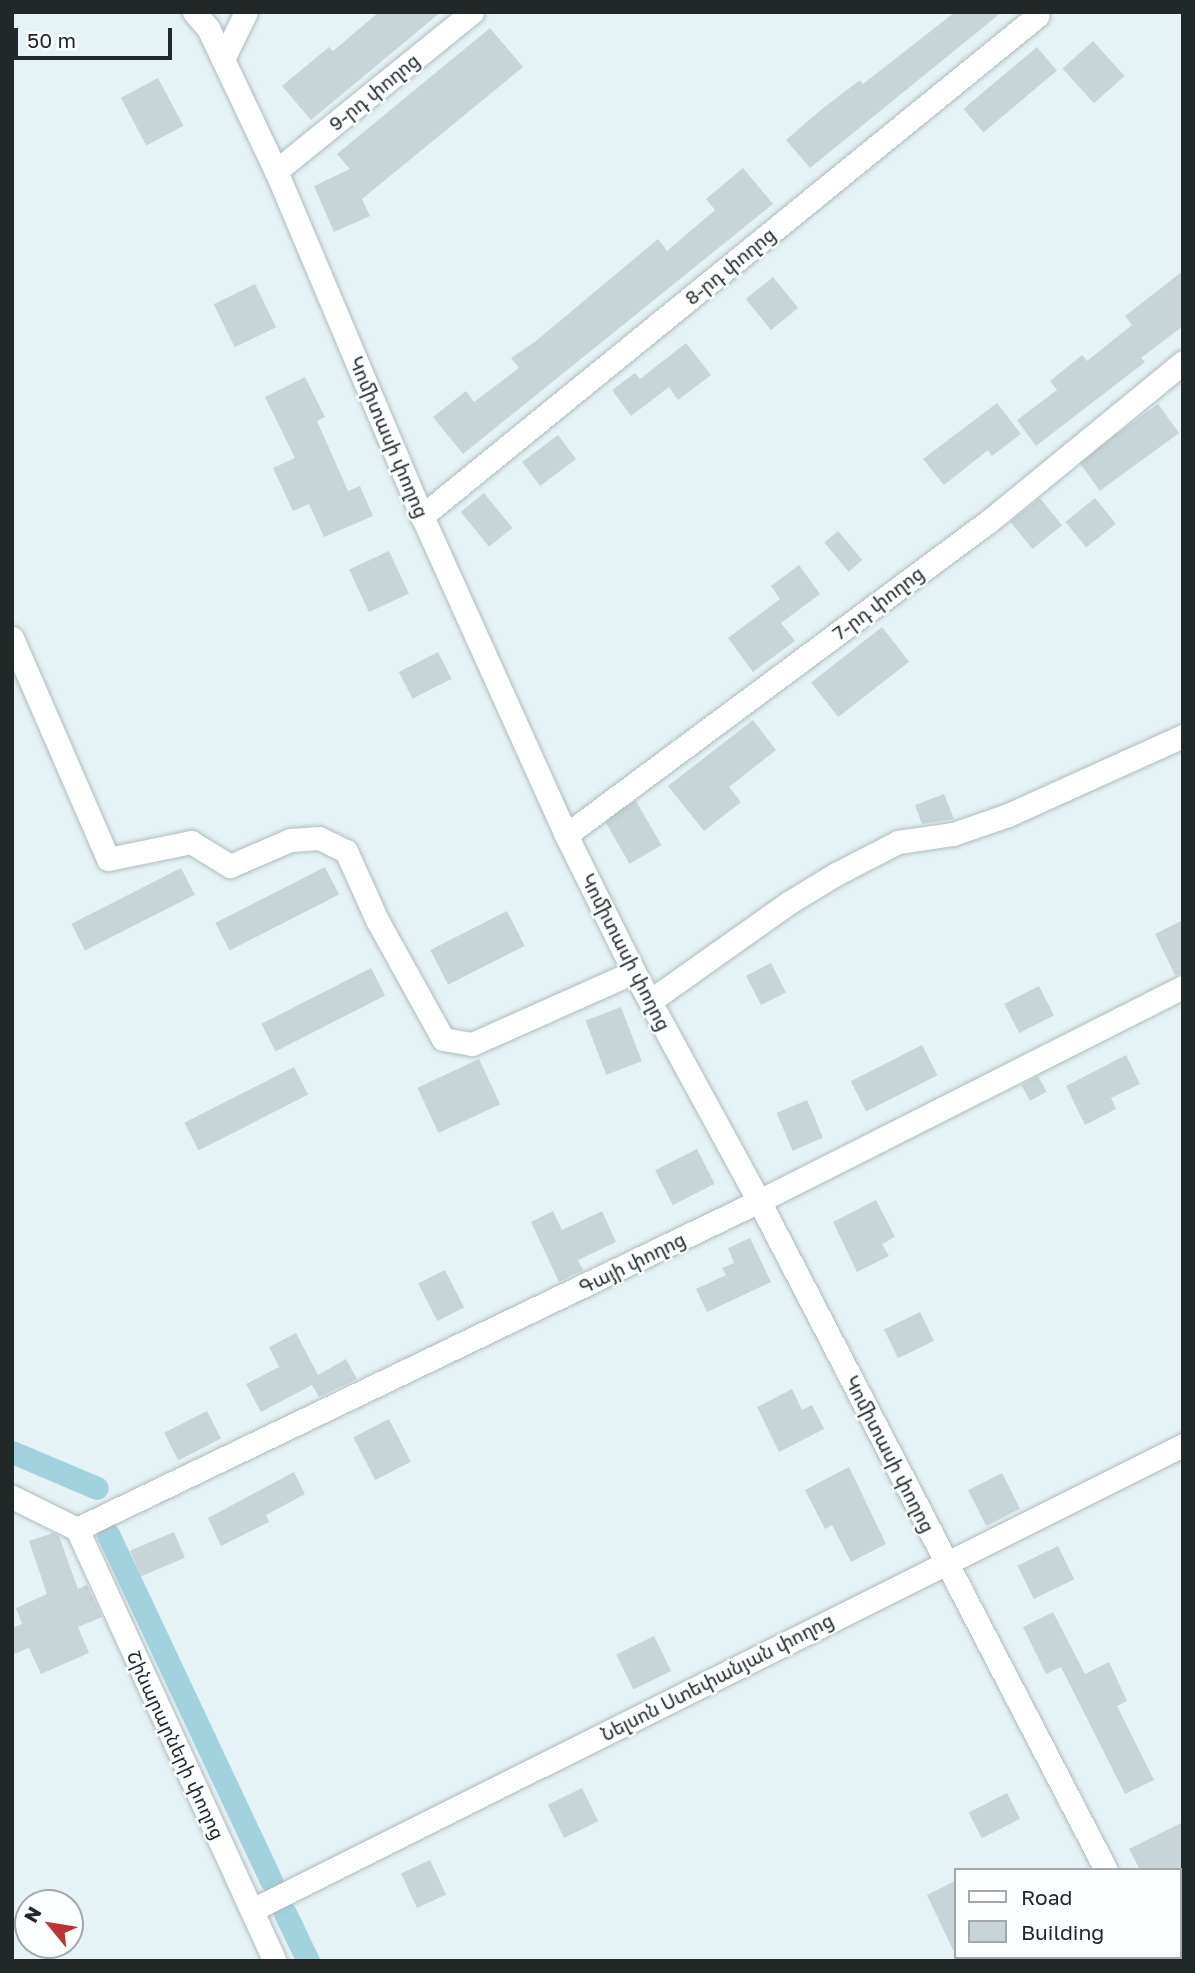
<!DOCTYPE html>
<html>
<head>
<meta charset="utf-8">
<style>
  body { margin:0 }
  #map { position:relative; width:1195px; height:1973px; overflow:hidden; background:#e5f3f6; font-family:"Golos Text","Noto Sans Armenian",sans-serif }
  div>[style] { position:absolute }
  .canal>* { height:23px; margin:-11.5px; padding:0 11.5px; transform-origin:11.5px; border-radius:11.5px; background:#a1d2dd }
  .building>* { inset:0; background:#c7d5d8; transform-origin:0 0 }
  .roads { filter:drop-shadow(0 0 2px #aebbbe) drop-shadow(0 0 2px #aebbbe) }
  .minor>* { height:23px; margin:-11.5px; padding:0 11.5px; transform-origin:11.5px; border-radius:11.5px; background:#fff }
  .tertiary>* { height:30px; margin:-15px; padding:0 15px; transform-origin:15px; border-radius:15px; background:#fff }
  span { translate:-50% -50%; white-space:nowrap; text-align:center; line-height:1.15; -webkit-text-stroke:5px #fbfefe; paint-order:stroke }
  .street-label { font-size:19px; color:#222728 }
  .frame { position:absolute; inset:0; border:14px solid #222728; pointer-events:none }
  .legend { position:absolute; left:954px; top:1868px; width:228px; height:91px; box-sizing:border-box; background:#fbfefe; border:2px solid #a4a8a8; margin:0; padding:9px 12px; list-style:none; font-size:21px; color:#222728 }
  .legend li { display:flex; align-items:center; gap:14px; height:35px }
  .legend b { width:35px; border:2px solid #a4a8a8 }
  .north { position:absolute; left:14px; top:1889px; width:70px; height:70px; box-sizing:border-box; background:#fbfefe; border:2px solid #a4a8a8; border-radius:50%; rotate:300deg; font-size:19px; font-weight:700; line-height:28px; text-align:center; color:#222728 }
  .north::after { content:''; display:block; margin:auto; width:24px; height:32px; background:#c03132; clip-path:polygon(50% 0,100% 100%,50% 72%,0 100%) }
  .scale { position:absolute; left:14px; top:28px; width:158px; height:32px; box-sizing:border-box; border:4px solid #222728; border-top:0; padding-left:9px; font-size:21px; line-height:24px; white-space:nowrap; color:#222728; -webkit-text-stroke:5px #fbfefe; paint-order:stroke }
</style>
</head>
<body>
<div id="map">
  <div class="canal">
    <i style="left:12px;top:1452px;width:92px;rotate:23deg"></i>
    <i style="left:108px;top:1534px;width:383px;rotate:64.8deg"></i>
    <i style="left:285px;top:1913px;width:53px;rotate:64.4deg"></i>
  </div>
  <div class="building">
    <i style="clip-path:polygon(379px 12px,441px 12px,311px 120px,282px 86px,329px 47px,333px 51px)"></i>
    <i style="clip-path:polygon(955px 12px,1002px 12px,810px 168px,786px 140px,822px 109px,860px 80px,863px 84px)"></i>
    <i style="clip-path:polygon(490px 28px,523px 67px,362px 199px,370px 216px,334px 232px,314px 186px,350px 169px,337px 154px)"></i>
    <i style="left:1093px;top:41px;width:47px;height:41px;rotate:48deg"></i>
    <i style="left:1037px;top:47px;width:31px;height:96px;rotate:50deg"></i>
    <i style="left:158px;top:78px;width:54px;height:42px;rotate:62deg"></i>
    <i style="clip-path:polygon(743px 168px,773px 204px,463px 454px,433px 417px,466px 391px,474px 402px,519px 368px,511px 358px,536px 341px,658px 239px,667px 251px,715px 210px,706px 199px)"></i>
    <i style="clip-path:polygon(1183px 271px,1183px 326px,1141px 358px,1145px 362px,1036px 446px,1017px 420px,1057px 390px,1050px 381px,1082px 355px,1087px 361px,1132px 325px,1125px 316px)"></i>
    <i style="left:773px;top:277px;width:40px;height:35px;rotate:51deg"></i>
    <i style="left:255px;top:284px;width:48px;height:46px;rotate:64deg"></i>
    <i style="clip-path:polygon(686px 343px,711px 375px,678px 400px,669px 387px,631px 416px,612px 390px,635px 373px,640px 379px)"></i>
    <i style="clip-path:polygon(305px 377px,325px 417px,317px 421px,348px 491px,360px 486px,373px 516px,324px 537px,309px 504px,293px 511px,273px 468px,295px 458px,265px 397px)"></i>
    <i style="clip-path:polygon(997px 403px,1021px 434px,992px 456px,988px 450px,944px 485px,923px 459px)"></i>
    <i style="left:1158px;top:404px;width:36px;height:98px;rotate:54deg"></i>
    <i style="left:558px;top:435px;width:30px;height:45px;rotate:53deg"></i>
    <i style="left:484px;top:493px;width:45px;height:30px;rotate:51deg"></i>
    <i style="left:1040px;top:498px;width:35px;height:38px;rotate:51deg"></i>
    <i style="left:1095px;top:498px;width:33px;height:38px;rotate:51deg"></i>
    <i style="left:838px;top:531px;width:38px;height:18px;rotate:50deg"></i>
    <i style="left:389px;top:551px;width:47px;height:44px;rotate:65deg"></i>
    <i style="clip-path:polygon(799px 565px,820px 594px,781px 623px,795px 641px,753px 672px,728px 638px,780px 599px,771px 586px)"></i>
    <i style="left:882px;top:627px;width:44px;height:90px;rotate:52deg"></i>
    <i style="left:438px;top:652px;width:30px;height:44px;rotate:63deg"></i>
    <i style="clip-path:polygon(753px 720px,776px 750px,729px 787px,741px 802px,704px 831px,668px 786px)"></i>
    <i style="clip-path:polygon(944px 794px,954px 819px,922px 824px,915px 805px)"></i>
    <i style="left:636px;top:801px;width:51px;height:37px;rotate:60deg"></i>
    <i style="left:325px;top:867px;width:31px;height:123px;rotate:63deg"></i>
    <i style="left:181px;top:868px;width:30px;height:123px;rotate:63deg"></i>
    <i style="left:507px;top:911px;width:39px;height:86px;rotate:63deg"></i>
    <i style="clip-path:polygon(1183px 920px,1183px 973px,1175px 975px,1155px 934px)"></i>
    <i style="left:771px;top:963px;width:33px;height:28px;rotate:63deg"></i>
    <i style="left:371px;top:968px;width:31px;height:123px;rotate:63deg"></i>
    <i style="left:1039px;top:986px;width:33px;height:39px;rotate:63deg"></i>
    <i style="left:621px;top:1007px;width:58px;height:38px;rotate:69deg"></i>
    <i style="left:922px;top:1045px;width:34px;height:80px;rotate:63deg"></i>
    <i style="clip-path:polygon(1126px 1055px,1140px 1084px,1111px 1098px,1116px 1109px,1085px 1125px,1066px 1086px)"></i>
    <i style="left:479px;top:1059px;width:50px;height:68px;rotate:65deg"></i>
    <i style="left:294px;top:1067px;width:31px;height:123px;rotate:63deg"></i>
    <i style="left:1038px;top:1076px;width:18px;height:19px;rotate:61deg"></i>
    <i style="left:807px;top:1100px;width:41px;height:33px;rotate:67deg"></i>
    <i style="left:697px;top:1149px;width:39px;height:47px;rotate:63deg"></i>
    <i style="clip-path:polygon(876px 1200px,895px 1237px,882px 1244px,889px 1256px,857px 1272px,833px 1222px)"></i>
    <i style="clip-path:polygon(553px 1211px,562px 1230px,602px 1211px,616px 1242px,578px 1260px,583px 1270px,559px 1282px,531px 1222px)"></i>
    <i style="clip-path:polygon(750px 1238px,771px 1282px,707px 1312px,696px 1289px,726px 1275px,722px 1268px,734px 1263px,728px 1248px)"></i>
    <i style="left:445px;top:1270px;width:42px;height:30px;rotate:63deg"></i>
    <i style="left:920px;top:1312px;width:32px;height:40px;rotate:64deg"></i>
    <i style="clip-path:polygon(296px 1333px,318px 1375px,346px 1359px,357px 1379px,319px 1397px,312px 1385px,261px 1412px,246px 1384px,279px 1367px,269px 1347px)"></i>
    <i style="clip-path:polygon(792px 1389px,802px 1410px,812px 1405px,824px 1429px,779px 1452px,757px 1407px)"></i>
    <i style="left:207px;top:1411px;width:31px;height:48px;rotate:63deg"></i>
    <i style="left:389px;top:1419px;width:48px;height:40px;rotate:63deg"></i>
    <i style="clip-path:polygon(849px 1467px,886px 1544px,851px 1562px,832px 1525px,825px 1529px,805px 1490px)"></i>
    <i style="clip-path:polygon(294px 1472px,305px 1494px,266px 1515px,269px 1522px,221px 1546px,208px 1518px)"></i>
    <i style="left:1002px;top:1473px;width:40px;height:38px;rotate:63deg"></i>
    <i style="left:174px;top:1532px;width:28px;height:48px;rotate:67deg"></i>
    <i style="clip-path:polygon(53px 1533px,59px 1536px,78px 1589px,87px 1585px,102px 1617px,78px 1627px,89px 1653px,41px 1674px,29px 1648px,12px 1655px,12px 1628px,22px 1624px,16px 1608px,47px 1594px,29px 1541px)"></i>
    <i style="left:1058px;top:1546px;width:37px;height:45px;rotate:64deg"></i>
    <i style="clip-path:polygon(1053px 1612px,1085px 1674px,1109px 1662px,1127px 1701px,1117px 1706px,1154px 1780px,1125px 1794px,1061px 1667px,1046px 1674px,1023px 1627px)"></i>
    <i style="left:654px;top:1636px;width:39px;height:42px;rotate:64deg"></i>
    <i style="left:582px;top:1788px;width:37px;height:38px;rotate:64deg"></i>
    <i style="left:1007px;top:1793px;width:29px;height:43px;rotate:63deg"></i>
    <i style="clip-path:polygon(1183px 1822px,1183px 1870px,1140px 1870px,1129px 1849px)"></i>
    <i style="left:430px;top:1860px;width:38px;height:32px;rotate:65deg"></i>
    <i style="clip-path:polygon(955px 1881px,955px 1954px,927px 1895px)"></i>
  </div>
  <div class="roads">
    <div class="minor">
      <i style="left:194px;top:12px;width:21px;rotate:49deg"></i>
      <i style="left:208px;top:28px;width:158px;rotate:64.6deg"></i>
      <i style="left:276px;top:171px;width:375px;rotate:67.1deg"></i>
      <i style="left:422px;top:516px;width:350px;rotate:65.7deg"></i>
      <i style="left:566px;top:835px;width:153px;rotate:63.6deg"></i>
      <i style="left:634px;top:972px;width:261px;rotate:61.4deg"></i>
      <i style="left:759px;top:1201px;width:754px;rotate:62.58deg"></i>
      <i style="left:223px;top:59px;width:52px;rotate:-63.9deg"></i>
      <i style="left:276px;top:171px;width:252px;rotate:-39deg"></i>
      <i style="left:422px;top:516px;width:793px;rotate:-39.11deg"></i>
      <i style="left:12px;top:638px;width:241px;rotate:66.5deg"></i>
      <i style="left:108px;top:859px;width:85px;rotate:-11.6deg"></i>
      <i style="left:191px;top:842px;width:46px;rotate:31.6deg"></i>
      <i style="left:230px;top:866px;width:65px;rotate:-23.4deg"></i>
      <i style="left:290px;top:840px;width:29px;rotate:-4deg"></i>
      <i style="left:319px;top:838px;width:30px;rotate:26deg"></i>
      <i style="left:346px;top:851px;width:76px;rotate:65.8deg"></i>
      <i style="left:377px;top:920px;width:136px;rotate:61deg"></i>
      <i style="left:443px;top:1039px;width:29px;rotate:10deg"></i>
      <i style="left:472px;top:1044px;width:177px;rotate:-24deg"></i>
      <i style="left:566px;top:835px;width:527px;rotate:-36.59deg"></i>
      <i style="left:989px;top:521px;width:251px;rotate:-39.3deg"></i>
      <i style="left:650px;top:1001px;width:171px;rotate:-35.3deg"></i>
      <i style="left:790px;top:902px;width:54px;rotate:-31.3deg"></i>
      <i style="left:836px;top:874px;width:70px;rotate:-27.3deg"></i>
      <i style="left:898px;top:842px;width:56px;rotate:-8.3deg"></i>
      <i style="left:953px;top:834px;width:58px;rotate:-19.1deg"></i>
      <i style="left:1008px;top:815px;width:192px;rotate:-24.3deg"></i>
      <i style="left:12px;top:1497px;width:72px;rotate:26.2deg"></i>
      <i style="left:77px;top:1529px;width:757px;rotate:-25.68deg"></i>
      <i style="left:759px;top:1201px;width:475px;rotate:-26.8deg"></i>
      <i style="left:77px;top:1529px;width:475px;rotate:65.4deg"></i>
      <i style="left:252px;top:1910px;width:1041px;rotate:-26.54deg"></i>
      <i style="left:1150px;top:1957px;width:4px;rotate:63deg"></i>
      <i style="left:1097px;top:1961px;width:8px;rotate:-30deg"></i>
    </div>
    <div class="tertiary">
      <i style="left:1179px;top:1920px;width:4px;rotate:-27deg"></i>
    </div>
  </div>
  <div class="street-label">
    <span style="left:374px;top:92px;rotate:-39deg">9-րդ փողոց</span>
    <span style="left:730px;top:266px;rotate:-39deg">8-րդ փողոց</span>
    <span style="left:389px;top:437px;rotate:67deg">Կոմիտասի փողոց</span>
    <span style="left:878px;top:603px;rotate:-37deg">7-րդ փողոց</span>
    <span style="left:626px;top:952px;rotate:63deg">Կոմիտասի փողոց</span>
    <span style="left:632px;top:1263px;rotate:-26deg">Գայի փողոց</span>
    <span style="left:890px;top:1454px;rotate:63deg">Կոմիտասի փողոց</span>
    <span style="left:717px;top:1677px;rotate:-27deg">Նելսոն Ստեփանյան փողոց</span>
    <span style="left:176px;top:1745px;rotate:65deg">Շինարարների փողոց</span>
  </div>
  <div class="frame"></div>
  <ul class="legend">
  <li><b style="height:9px;background:#fff"></b>Road</li>
  <li><b style="height:19px;background:#c7d5d8"></b>Building</li>
  </ul>
  <div class="north">N</div>
  <div class="scale">50 m</div>
</div>
</body>
</html>
